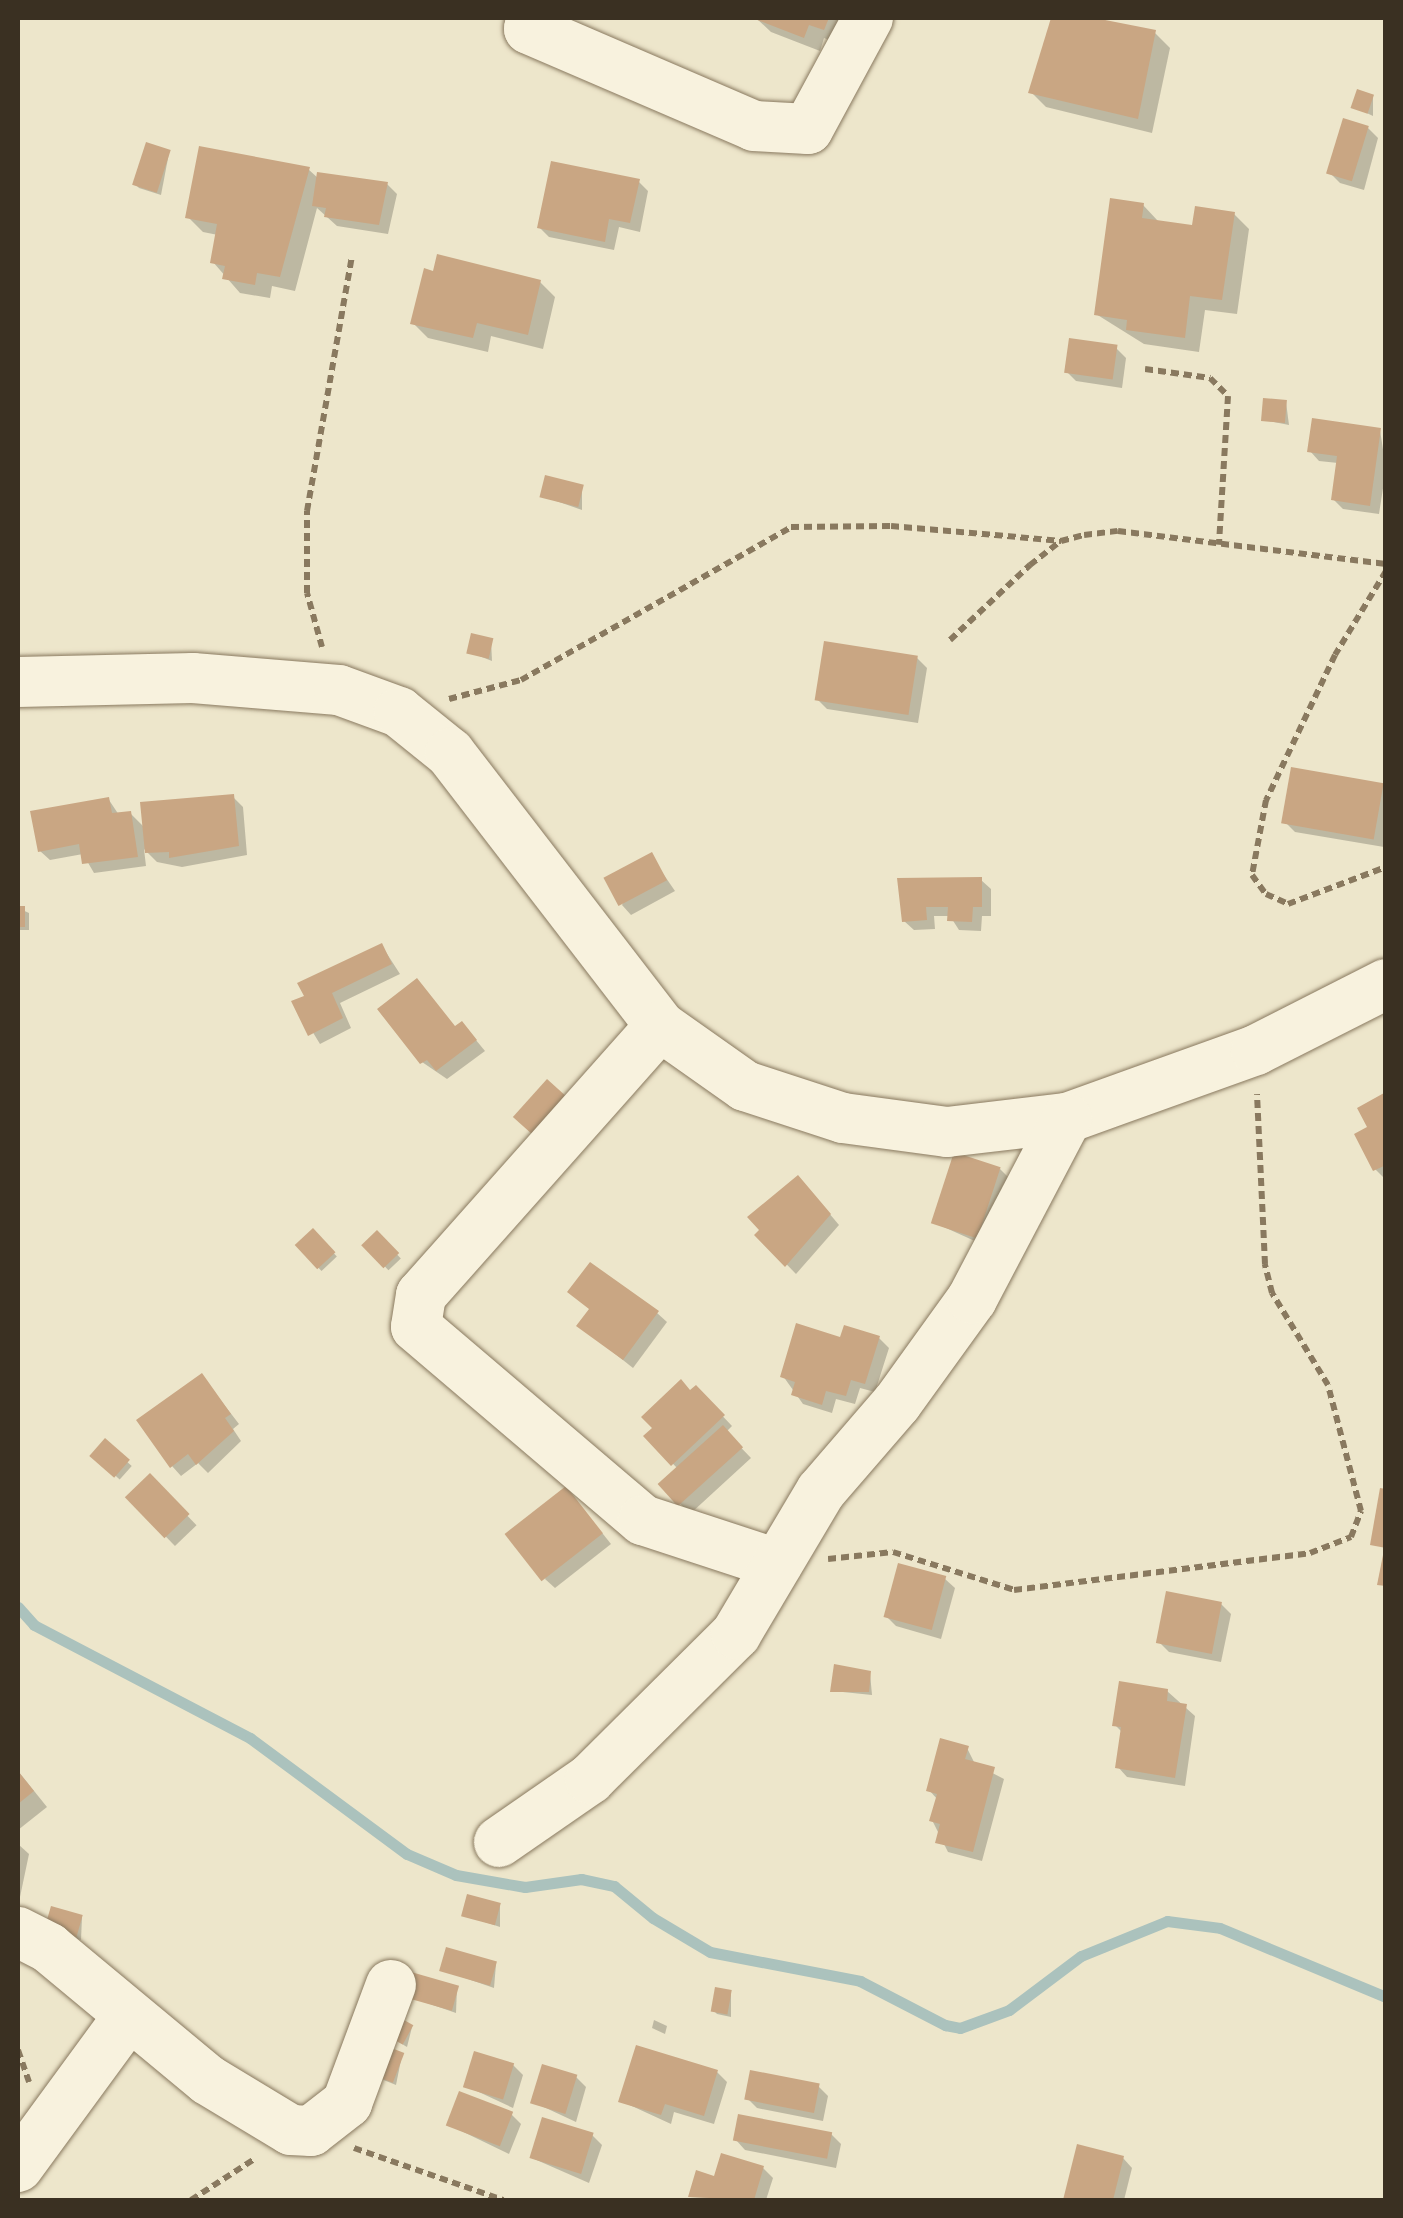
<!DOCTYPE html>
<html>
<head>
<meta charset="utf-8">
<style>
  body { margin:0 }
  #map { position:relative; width:1403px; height:2218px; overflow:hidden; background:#ede6cb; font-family:"Noto Serif",serif }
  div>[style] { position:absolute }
  .shadow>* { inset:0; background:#0003; transform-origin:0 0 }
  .stream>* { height:11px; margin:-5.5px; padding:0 5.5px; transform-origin:5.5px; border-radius:5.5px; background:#abc2bd }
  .building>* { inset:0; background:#c9a683; transform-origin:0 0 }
  .path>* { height:6px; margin-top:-3px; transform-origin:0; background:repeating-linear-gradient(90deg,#89795f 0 8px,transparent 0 13px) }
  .roads { filter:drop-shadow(0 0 2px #89795f) drop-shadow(0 0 2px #89795f) }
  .minor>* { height:50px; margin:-25px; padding:0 25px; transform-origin:25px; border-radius:25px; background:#f8f2de }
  span { translate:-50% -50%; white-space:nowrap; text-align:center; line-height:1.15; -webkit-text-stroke:9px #f5efda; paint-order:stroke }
  .frame { position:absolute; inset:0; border:20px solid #3a3022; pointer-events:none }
</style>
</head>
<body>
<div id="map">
  <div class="shadow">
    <i style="clip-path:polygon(756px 18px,862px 18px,839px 44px,824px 38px,820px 51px,771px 32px)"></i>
    <i style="clip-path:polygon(1053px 18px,1154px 32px,1170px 48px,1152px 133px,1046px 107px,1031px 92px)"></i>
    <i style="clip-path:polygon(1373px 97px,1373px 116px,1354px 107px)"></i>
    <i style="clip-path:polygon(1368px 128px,1378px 138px,1364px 190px,1340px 183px,1330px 173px)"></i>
    <i style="clip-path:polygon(169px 153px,161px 195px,139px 188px,135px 184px)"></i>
    <i style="clip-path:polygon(308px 169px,319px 179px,387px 184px,397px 194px,388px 234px,337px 226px,317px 208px,295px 291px,272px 286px,270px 298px,240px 293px,213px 262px,218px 235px,203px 232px,188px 217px)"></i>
    <i style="clip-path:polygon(639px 182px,648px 191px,640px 232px,619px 227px,614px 250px,549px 237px,540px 228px)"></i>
    <i style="clip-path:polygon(1143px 205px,1158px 221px,1194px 227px,1234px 214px,1249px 229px,1237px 314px,1205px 310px,1199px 352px,1144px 344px,1096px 314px)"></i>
    <i style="clip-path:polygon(540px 282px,555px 297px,543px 349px,491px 336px,488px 352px,428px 338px,413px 323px)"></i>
    <i style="clip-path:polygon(1116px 348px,1126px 358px,1122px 388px,1076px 381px,1066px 371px)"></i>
    <i style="clip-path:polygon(1286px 402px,1289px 425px,1264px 420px)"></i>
    <i style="clip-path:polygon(1380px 430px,1386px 469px,1379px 514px,1343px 509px,1333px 499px,1338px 463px,1319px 461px,1310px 451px)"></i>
    <i style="clip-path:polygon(582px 488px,582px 510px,542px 496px)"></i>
    <i style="clip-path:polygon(491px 640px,492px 661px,469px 652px)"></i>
    <i style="clip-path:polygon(917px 658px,927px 668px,918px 723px,827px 709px,817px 699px)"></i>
    <i style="clip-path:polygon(1383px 786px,1384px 847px,1295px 832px,1285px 822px)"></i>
    <i style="clip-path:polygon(233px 797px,243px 807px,247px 855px,182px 867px,157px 862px,144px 849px,146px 866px,94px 873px,83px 854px,50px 860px,40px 851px,109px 800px,119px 815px,130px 813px,145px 828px)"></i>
    <i style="clip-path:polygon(651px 856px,675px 891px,631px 915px,622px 905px)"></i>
    <i style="clip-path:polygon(981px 880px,991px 889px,991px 916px,982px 916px,981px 931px,959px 930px,950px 916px,934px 916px,935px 929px,914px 930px,904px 921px,900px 881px)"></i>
    <i style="clip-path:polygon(18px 908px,29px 913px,29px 930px,18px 930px)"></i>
    <i style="clip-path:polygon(382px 946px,400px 974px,340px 1003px,351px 1028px,320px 1044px,295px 1003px)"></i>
    <i style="clip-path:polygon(471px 1034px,485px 1051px,447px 1079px,422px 1062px)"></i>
    <i style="clip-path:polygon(1383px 1096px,1386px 1098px,1386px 1180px,1375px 1169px,1370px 1128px)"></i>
    <i style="clip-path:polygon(1000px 1169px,1010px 1179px,988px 1247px,935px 1223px)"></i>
    <i style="clip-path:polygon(808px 1188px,839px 1225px,796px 1274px,758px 1235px)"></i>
    <i style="left:313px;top:1231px;width:35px;height:21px;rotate:47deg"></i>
    <i style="left:377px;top:1233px;width:35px;height:17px;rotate:47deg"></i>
    <i style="clip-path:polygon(657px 1313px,667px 1322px,633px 1368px,580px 1326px)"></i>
    <i style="clip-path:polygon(879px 1338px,889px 1348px,875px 1392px,860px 1388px,855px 1404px,836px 1399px,832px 1413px,803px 1404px,783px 1376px,842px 1340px)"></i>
    <i style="clip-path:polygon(202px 1376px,239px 1424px,233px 1429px,241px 1441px,208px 1473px,198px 1463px,181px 1476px,172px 1466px)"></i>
    <i style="clip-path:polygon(696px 1388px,732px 1426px,726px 1432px,751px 1458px,690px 1514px,662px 1485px,679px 1470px,646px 1436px)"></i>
    <i style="left:105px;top:1442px;width:36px;height:18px;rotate:42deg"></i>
    <i style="left:150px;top:1477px;width:67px;height:30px;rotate:46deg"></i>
    <i style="clip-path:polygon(575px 1499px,611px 1544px,555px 1588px,545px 1579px)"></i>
    <i style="clip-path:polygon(945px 1579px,955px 1588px,941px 1639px,896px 1626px,886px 1616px)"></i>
    <i style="clip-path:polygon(1221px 1604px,1231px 1614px,1221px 1662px,1169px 1652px,1159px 1642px)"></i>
    <i style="clip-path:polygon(870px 1673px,872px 1695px,833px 1691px)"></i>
    <i style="clip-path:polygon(1167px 1691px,1195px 1716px,1185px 1786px,1127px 1777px,1118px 1767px,1123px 1733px,1115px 1725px)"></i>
    <i style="clip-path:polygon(967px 1748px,975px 1764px,1004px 1779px,982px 1861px,948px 1852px,932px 1820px,938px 1800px,929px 1790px)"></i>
    <i style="clip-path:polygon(18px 1771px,47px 1807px,18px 1830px)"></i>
    <i style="clip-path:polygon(18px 1844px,29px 1854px,20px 1897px,18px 1897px)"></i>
    <i style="clip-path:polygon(500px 1906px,500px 1927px,464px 1915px)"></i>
    <i style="clip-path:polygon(82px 1917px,81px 1940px,52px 1932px)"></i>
    <i style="clip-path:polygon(496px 1964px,494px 1988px,442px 1970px)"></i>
    <i style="clip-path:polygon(457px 1988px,456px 2013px,407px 1996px)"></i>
    <i style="clip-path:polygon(731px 1992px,731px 2017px,717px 2014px,713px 2010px)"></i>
    <i style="clip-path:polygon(654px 2020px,667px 2026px,665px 2034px,652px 2028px)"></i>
    <i style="clip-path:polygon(412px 2027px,407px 2047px,392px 2038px)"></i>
    <i style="clip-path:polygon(402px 2055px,396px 2085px,376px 2077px)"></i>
    <i style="clip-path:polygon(513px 2065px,523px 2075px,513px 2108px,466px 2086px)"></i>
    <i style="clip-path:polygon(717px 2072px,727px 2082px,714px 2124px,674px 2112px,671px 2124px,621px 2101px)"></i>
    <i style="clip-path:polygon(576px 2077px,586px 2087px,576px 2122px,533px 2102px)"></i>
    <i style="clip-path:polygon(818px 2086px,828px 2096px,823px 2121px,757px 2108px,747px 2098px)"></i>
    <i style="clip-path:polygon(511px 2114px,521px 2124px,509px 2154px,449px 2125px)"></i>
    <i style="clip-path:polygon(831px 2134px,841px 2144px,836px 2168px,745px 2150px,736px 2140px)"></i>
    <i style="clip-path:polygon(592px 2135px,602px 2145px,589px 2183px,532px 2158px)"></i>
    <i style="clip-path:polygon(1079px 2147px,1123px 2158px,1132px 2168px,1124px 2200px,1065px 2200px)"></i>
    <i style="clip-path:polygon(763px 2168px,773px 2178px,766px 2200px,690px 2197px,716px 2179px)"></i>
  </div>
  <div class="stream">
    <i style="left:18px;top:1607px;width:24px;rotate:48deg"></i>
    <i style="left:34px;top:1625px;width:244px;rotate:27.6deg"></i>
    <i style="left:250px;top:1738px;width:195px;rotate:36.5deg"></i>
    <i style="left:407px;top:1854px;width:53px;rotate:23.2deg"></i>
    <i style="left:456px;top:1875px;width:70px;rotate:9.9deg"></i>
    <i style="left:525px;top:1887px;width:57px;rotate:-8.1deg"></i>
    <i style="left:581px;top:1879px;width:34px;rotate:12deg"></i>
    <i style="left:614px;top:1886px;width:50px;rotate:39.4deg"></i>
    <i style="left:653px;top:1918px;width:66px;rotate:30.8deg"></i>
    <i style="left:710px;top:1952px;width:153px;rotate:10.9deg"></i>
    <i style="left:860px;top:1981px;width:96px;rotate:27.4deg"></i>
    <i style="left:945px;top:2025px;width:15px;rotate:11deg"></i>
    <i style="left:960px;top:2028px;width:52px;rotate:-20.2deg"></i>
    <i style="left:1009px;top:2010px;width:90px;rotate:-36.9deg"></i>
    <i style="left:1081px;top:1956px;width:93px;rotate:-22.1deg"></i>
    <i style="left:1167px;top:1921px;width:53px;rotate:7.5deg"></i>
    <i style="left:1220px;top:1928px;width:180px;rotate:22.6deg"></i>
  </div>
  <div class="building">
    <i style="clip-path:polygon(752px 18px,829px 18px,824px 30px,809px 25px,804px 38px)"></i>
    <i style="clip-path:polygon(1051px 18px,1095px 18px,1156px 30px,1138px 119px,1028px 93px)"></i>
    <i style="left:1357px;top:89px;width:18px;height:20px;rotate:19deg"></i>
    <i style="left:1343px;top:118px;width:27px;height:58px;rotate:17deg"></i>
    <i style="left:146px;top:142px;width:26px;height:45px;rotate:18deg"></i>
    <i style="clip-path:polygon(199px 146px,310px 167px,280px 277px,257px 273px,255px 285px,222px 279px,225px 266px,210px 263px,217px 224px,185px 218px)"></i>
    <i style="clip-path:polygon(551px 161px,640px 179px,630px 223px,609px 219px,605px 242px,537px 228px)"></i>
    <i style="clip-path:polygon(317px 172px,388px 182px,379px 225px,324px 217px,326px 208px,312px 206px)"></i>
    <i style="clip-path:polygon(1110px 198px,1144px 203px,1142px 218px,1192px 225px,1195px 206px,1235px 212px,1222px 300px,1190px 296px,1185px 338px,1126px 330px,1127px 320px,1094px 315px)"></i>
    <i style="clip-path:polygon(437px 254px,541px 280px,528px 335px,477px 323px,473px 338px,410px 324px,424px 268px,433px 271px)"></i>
    <i style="left:1069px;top:338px;width:49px;height:35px;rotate:8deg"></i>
    <i style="left:1263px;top:398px;width:24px;height:23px;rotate:5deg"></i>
    <i style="clip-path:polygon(1312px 418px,1381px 428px,1370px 506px,1331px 500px,1337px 456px,1307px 452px)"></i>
    <i style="left:545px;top:475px;width:40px;height:23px;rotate:14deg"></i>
    <i style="left:471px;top:633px;width:23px;height:21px;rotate:13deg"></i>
    <i style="left:824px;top:641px;width:95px;height:60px;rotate:9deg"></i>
    <i style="left:1291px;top:767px;width:94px;height:57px;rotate:10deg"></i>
    <i style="clip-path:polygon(234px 794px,239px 846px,169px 858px,169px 852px,145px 853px,140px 802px)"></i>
    <i style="clip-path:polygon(109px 797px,112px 813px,131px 811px,138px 857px,82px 864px,79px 844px,38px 852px,30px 811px)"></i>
    <i style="left:652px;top:852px;width:32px;height:55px;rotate:62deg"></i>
    <i style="clip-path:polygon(982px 877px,982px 907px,973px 907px,972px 922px,947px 921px,948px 907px,926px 907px,927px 920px,902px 922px,897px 878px)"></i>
    <i style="left:18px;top:906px;width:7px;height:21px"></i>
    <i style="clip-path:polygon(382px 943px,392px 964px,332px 993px,343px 1018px,308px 1036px,291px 1001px,304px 996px,297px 983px)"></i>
    <i style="clip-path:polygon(417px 978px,455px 1026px,462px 1021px,477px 1040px,436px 1071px,427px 1060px,420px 1064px,377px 1009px)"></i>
    <i style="left:547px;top:1079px;width:38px;height:51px;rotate:42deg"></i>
    <i style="clip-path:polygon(1384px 1093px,1386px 1165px,1373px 1171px,1354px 1134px,1367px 1127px,1357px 1108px)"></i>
    <i style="left:954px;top:1152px;width:49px;height:75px;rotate:18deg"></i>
    <i style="clip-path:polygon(798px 1175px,831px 1214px,785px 1267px,754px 1235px,759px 1230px,747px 1217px)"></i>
    <i style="left:313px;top:1228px;width:33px;height:25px;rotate:47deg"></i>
    <i style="left:377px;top:1230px;width:32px;height:22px;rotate:46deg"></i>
    <i style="clip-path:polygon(590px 1262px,659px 1311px,623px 1360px,576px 1326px,589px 1309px,567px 1292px)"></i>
    <i style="clip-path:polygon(796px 1323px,840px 1337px,844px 1325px,880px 1336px,865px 1384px,851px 1380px,846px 1396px,826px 1391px,822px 1405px,791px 1395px,795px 1382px,780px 1377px)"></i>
    <i style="clip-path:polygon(202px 1373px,231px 1414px,225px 1418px,234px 1431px,196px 1465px,188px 1454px,170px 1468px,136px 1420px)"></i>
    <i style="clip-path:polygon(681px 1379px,690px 1390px,696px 1385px,725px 1415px,671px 1466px,643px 1436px,652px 1428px,641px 1417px)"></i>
    <i style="left:723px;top:1425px;width:30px;height:88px;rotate:48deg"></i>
    <i style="left:105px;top:1438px;width:33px;height:24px;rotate:41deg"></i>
    <i style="left:150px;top:1473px;width:57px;height:35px;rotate:46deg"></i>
    <i style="left:566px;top:1486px;width:60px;height:78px;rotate:52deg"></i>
    <i style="clip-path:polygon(1380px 1488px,1386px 1489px,1386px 1548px,1370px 1545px)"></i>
    <i style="clip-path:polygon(1384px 1550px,1386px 1550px,1386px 1586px,1377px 1585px)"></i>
    <i style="left:898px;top:1563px;width:50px;height:56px;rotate:15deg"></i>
    <i style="left:1166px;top:1591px;width:57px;height:53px;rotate:11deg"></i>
    <i style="clip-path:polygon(834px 1664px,871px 1671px,869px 1692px,830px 1692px)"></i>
    <i style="clip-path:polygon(1119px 1681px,1168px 1689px,1167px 1701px,1187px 1704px,1175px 1778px,1115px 1768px,1121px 1727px,1112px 1726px)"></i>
    <i style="clip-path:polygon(940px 1738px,969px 1746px,965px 1759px,995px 1767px,973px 1852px,935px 1843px,940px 1824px,929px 1821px,937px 1794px,926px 1791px)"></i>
    <i style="clip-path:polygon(18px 1771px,34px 1791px,18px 1804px)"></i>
    <i style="left:467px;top:1894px;width:35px;height:23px;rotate:15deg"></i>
    <i style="left:51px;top:1906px;width:33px;height:23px;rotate:16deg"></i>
    <i style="left:446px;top:1947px;width:53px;height:25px;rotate:16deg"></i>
    <i style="left:411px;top:1972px;width:50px;height:26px;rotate:16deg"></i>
    <i style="left:715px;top:1987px;width:17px;height:25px;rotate:10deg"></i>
    <i style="left:395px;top:2015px;width:21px;height:22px;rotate:29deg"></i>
    <i style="left:381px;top:2044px;width:25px;height:32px;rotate:21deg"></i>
    <i style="clip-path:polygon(636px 2045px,718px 2070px,704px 2116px,665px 2104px,661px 2115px,618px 2102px)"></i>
    <i style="left:474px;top:2051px;width:42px;height:38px;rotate:17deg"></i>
    <i style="left:542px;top:2064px;width:37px;height:41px;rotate:17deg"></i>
    <i style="left:750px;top:2070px;width:71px;height:30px;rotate:11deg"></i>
    <i style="left:459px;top:2091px;width:58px;height:37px;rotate:21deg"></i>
    <i style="left:738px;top:2114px;width:96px;height:27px;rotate:11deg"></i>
    <i style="left:542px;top:2117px;width:54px;height:43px;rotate:17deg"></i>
    <i style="clip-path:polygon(1077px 2144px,1124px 2156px,1113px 2200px,1063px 2200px)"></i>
    <i style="clip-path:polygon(721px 2153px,764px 2166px,754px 2200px,688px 2197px,696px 2170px,714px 2176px)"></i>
  </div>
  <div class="path">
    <i style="left:1145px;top:369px;width:66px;rotate:7.9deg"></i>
    <i style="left:1210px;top:378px;width:25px;rotate:45deg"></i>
    <i style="left:1228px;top:396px;width:149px;rotate:93.5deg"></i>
    <i style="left:1386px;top:571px;width:98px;rotate:121.3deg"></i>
    <i style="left:1335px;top:655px;width:161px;rotate:115.4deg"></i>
    <i style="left:1266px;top:800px;width:76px;rotate:100.6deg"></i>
    <i style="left:1252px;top:875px;width:24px;rotate:54deg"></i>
    <i style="left:1266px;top:894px;width:24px;rotate:24deg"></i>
    <i style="left:1288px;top:904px;width:105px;rotate:-20.7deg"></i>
    <i style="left:950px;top:640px;width:110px;rotate:-43.2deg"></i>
    <i style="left:1030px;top:565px;width:39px;rotate:-38deg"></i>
    <i style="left:1061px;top:541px;width:24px;rotate:-15deg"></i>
    <i style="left:1084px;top:535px;width:34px;rotate:-7deg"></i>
    <i style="left:1118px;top:531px;width:270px;rotate:7deg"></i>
    <i style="left:322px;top:647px;width:56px;rotate:-105.5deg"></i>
    <i style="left:307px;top:593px;width:82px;rotate:-90deg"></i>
    <i style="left:307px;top:511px;width:259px;rotate:-80deg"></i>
    <i style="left:449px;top:699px;width:74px;rotate:-14.8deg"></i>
    <i style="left:521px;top:680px;width:310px;rotate:-29.5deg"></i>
    <i style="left:791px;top:527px;width:100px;rotate:-0.6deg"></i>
    <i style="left:891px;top:526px;width:171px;rotate:5deg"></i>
    <i style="left:828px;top:1559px;width:65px;rotate:-6.1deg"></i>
    <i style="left:893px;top:1552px;width:127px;rotate:17.4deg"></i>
    <i style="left:1014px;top:1590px;width:298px;rotate:-7.1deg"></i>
    <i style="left:1310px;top:1553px;width:44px;rotate:-21.3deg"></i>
    <i style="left:1351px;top:1537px;width:28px;rotate:-69deg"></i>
    <i style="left:1361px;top:1511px;width:130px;rotate:-104.7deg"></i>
    <i style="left:1328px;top:1385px;width:108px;rotate:-121.3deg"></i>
    <i style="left:1272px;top:1293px;width:30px;rotate:-104deg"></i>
    <i style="left:1265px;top:1264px;width:170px;rotate:-92.7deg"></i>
    <i style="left:18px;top:2050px;width:34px;rotate:71deg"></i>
    <i style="left:354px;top:2148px;width:158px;rotate:19.2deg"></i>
    <i style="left:191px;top:2200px;width:77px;rotate:-32.9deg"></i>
  </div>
  <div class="roads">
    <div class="minor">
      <i style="left:531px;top:18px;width:11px;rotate:100deg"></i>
      <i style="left:529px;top:29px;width:245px;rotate:23.3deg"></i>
      <i style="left:754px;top:126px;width:54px;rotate:3.2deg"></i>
      <i style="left:808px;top:129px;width:126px;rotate:-61.6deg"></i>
      <i style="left:18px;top:682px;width:175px;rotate:-1.3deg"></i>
      <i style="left:193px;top:678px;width:146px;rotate:4.7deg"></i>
      <i style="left:339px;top:690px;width:64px;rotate:20.1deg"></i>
      <i style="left:399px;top:712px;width:65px;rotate:38.8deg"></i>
      <i style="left:450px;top:753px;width:344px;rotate:52.4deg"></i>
      <i style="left:660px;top:1026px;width:104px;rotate:35.2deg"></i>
      <i style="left:745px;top:1086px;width:103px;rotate:18.1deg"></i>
      <i style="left:843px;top:1118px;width:105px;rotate:7.7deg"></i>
      <i style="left:947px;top:1132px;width:121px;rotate:-6.7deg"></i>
      <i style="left:1067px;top:1118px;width:201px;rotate:-19.8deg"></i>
      <i style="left:1256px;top:1050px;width:146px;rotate:-26.9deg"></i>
      <i style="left:660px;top:1026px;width:360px;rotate:131.6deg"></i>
      <i style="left:421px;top:1295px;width:32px;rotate:99deg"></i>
      <i style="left:416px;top:1327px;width:298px;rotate:40.4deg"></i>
      <i style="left:643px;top:1520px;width:141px;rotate:18.2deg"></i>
      <i style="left:499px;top:1842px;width:111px;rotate:-34.7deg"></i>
      <i style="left:590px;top:1779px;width:206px;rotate:-44.8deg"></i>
      <i style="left:736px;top:1634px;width:166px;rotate:-59.3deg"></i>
      <i style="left:821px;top:1491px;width:116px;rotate:-49.2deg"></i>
      <i style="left:897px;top:1403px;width:128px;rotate:-54.2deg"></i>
      <i style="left:972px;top:1299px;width:204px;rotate:-62.3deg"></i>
      <i style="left:18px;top:1932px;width:35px;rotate:27deg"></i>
      <i style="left:49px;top:1948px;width:207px;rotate:39.7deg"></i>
      <i style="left:208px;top:2080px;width:97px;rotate:31.1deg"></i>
      <i style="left:291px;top:2130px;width:20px;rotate:3deg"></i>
      <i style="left:311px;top:2131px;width:46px;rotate:-37.9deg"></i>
      <i style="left:347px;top:2103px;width:126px;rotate:-69.6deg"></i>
      <i style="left:18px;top:2167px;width:185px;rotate:-53.8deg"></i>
    </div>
  </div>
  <div class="frame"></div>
</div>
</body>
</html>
